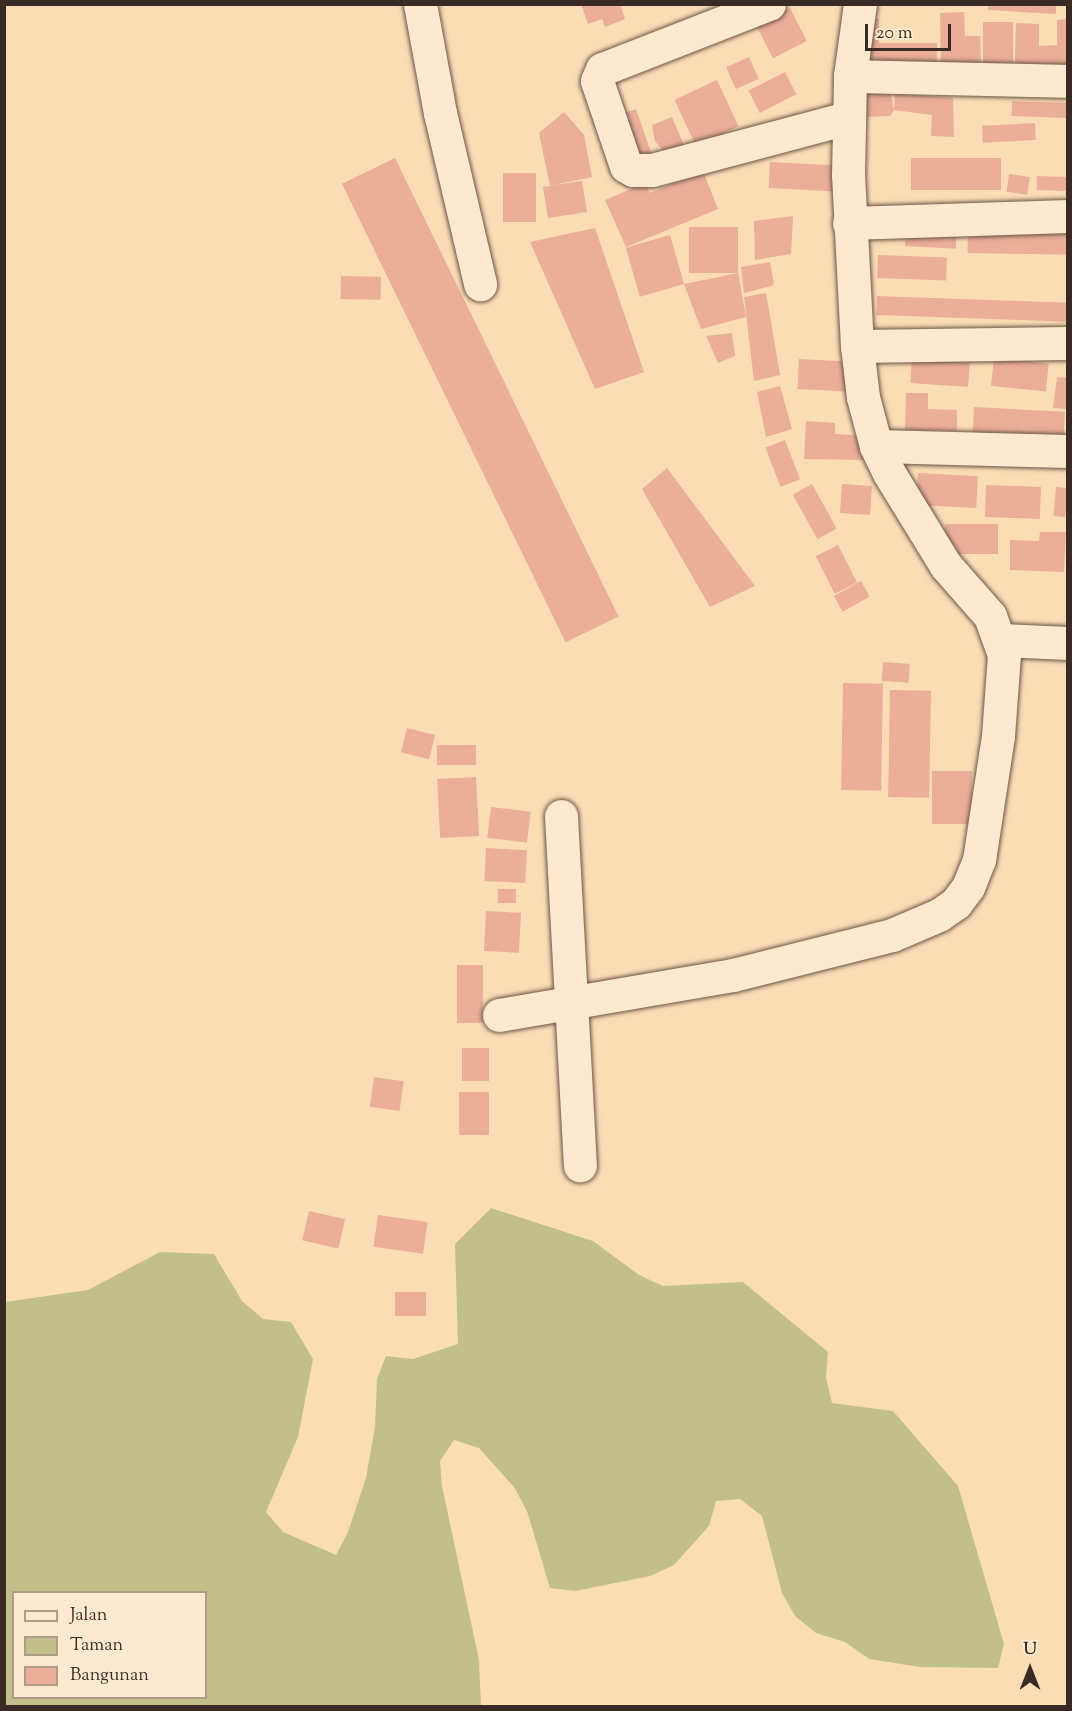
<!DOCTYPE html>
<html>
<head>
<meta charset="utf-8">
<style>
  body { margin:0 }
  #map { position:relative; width:1072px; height:1711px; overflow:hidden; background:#fbddb5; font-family:"Sorts Mill Goudy",serif }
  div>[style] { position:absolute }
  .green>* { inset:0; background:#c1c08b }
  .building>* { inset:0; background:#ebae98; transform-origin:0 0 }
  .roads { filter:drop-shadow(0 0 2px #6a5748) drop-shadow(0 0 2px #6a5748) }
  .minor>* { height:33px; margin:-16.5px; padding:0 16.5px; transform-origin:16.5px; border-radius:16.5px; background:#fce9cf }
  span { translate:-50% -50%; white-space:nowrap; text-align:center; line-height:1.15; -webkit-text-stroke:5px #fce9cf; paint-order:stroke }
  .frame { position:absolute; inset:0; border:6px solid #392a24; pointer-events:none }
  .legend { position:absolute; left:12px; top:1591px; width:195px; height:108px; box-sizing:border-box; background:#fce9cf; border:2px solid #ae9d8b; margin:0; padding:8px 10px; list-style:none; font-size:18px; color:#392a24 }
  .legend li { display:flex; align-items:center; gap:12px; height:30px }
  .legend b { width:30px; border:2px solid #ae9d8b }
  .north { position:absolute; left:1000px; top:1639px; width:60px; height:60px; -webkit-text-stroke:4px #fce9cf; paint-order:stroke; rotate:0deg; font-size:16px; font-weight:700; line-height:24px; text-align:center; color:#392a24 }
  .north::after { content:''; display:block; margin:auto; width:21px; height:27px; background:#392a24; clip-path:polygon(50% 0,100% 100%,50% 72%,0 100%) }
  .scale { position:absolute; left:865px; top:24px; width:86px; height:27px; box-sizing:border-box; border:3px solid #392a24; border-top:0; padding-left:8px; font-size:18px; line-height:21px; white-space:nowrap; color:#392a24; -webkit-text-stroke:4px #fce9cf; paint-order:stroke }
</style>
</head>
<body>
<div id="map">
  <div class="green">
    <i style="clip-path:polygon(evenodd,491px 1208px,593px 1241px,639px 1275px,663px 1286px,743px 1282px,828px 1352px,826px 1378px,832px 1403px,893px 1411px,958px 1486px,1004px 1644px,998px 1668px,920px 1667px,869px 1659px,845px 1642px,816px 1633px,795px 1616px,782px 1593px,762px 1516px,740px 1499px,716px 1501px,709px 1526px,674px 1565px,650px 1576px,575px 1591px,550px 1588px,527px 1511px,514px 1487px,479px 1448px,454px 1440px,440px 1461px,442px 1486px,479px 1660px,481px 1706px,5px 1706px,5px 1302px,88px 1290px,160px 1252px,214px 1254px,242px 1301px,263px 1319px,291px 1322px,313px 1359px,298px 1437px,266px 1512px,283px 1532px,336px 1555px,348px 1532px,366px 1478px,375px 1427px,377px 1379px,386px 1356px,413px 1359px,458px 1344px,455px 1244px,491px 1208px,14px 1592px,206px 1592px,206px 1698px,14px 1698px,14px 1592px)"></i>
  </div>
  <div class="building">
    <i style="clip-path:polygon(581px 4px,620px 4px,625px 19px,605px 27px,602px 19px,588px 24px)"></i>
    <i style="clip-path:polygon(988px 4px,1056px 4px,1056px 14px,988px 10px)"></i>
    <i style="left:790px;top:8px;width:37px;height:38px;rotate:63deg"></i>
    <i style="clip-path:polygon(964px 12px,965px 36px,980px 36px,981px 66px,941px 66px,940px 13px)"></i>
    <i style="clip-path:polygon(864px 19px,879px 19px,879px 43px,937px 43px,937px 62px,864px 62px)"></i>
    <i style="clip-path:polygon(1068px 19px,1068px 66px,1015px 65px,1016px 23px,1039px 24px,1039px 46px,1057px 45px,1057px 20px)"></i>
    <i style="left:983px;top:22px;width:30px;height:44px"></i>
    <i style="left:749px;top:57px;width:24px;height:25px;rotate:66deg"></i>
    <i style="left:785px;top:72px;width:25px;height:41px;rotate:63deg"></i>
    <i style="left:717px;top:80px;width:51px;height:47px;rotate:65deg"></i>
    <i style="clip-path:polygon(863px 91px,890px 91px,894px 110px,890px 116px,863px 117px)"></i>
    <i style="clip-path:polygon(895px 93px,953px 98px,954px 137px,931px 136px,932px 115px,894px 110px)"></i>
    <i style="left:1012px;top:101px;width:56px;height:15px;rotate:2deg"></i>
    <i style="left:636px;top:109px;width:46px;height:25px;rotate:71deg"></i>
    <i style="clip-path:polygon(564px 112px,584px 135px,592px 177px,553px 185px,582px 181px,587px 212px,548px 218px,543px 187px,550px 186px,539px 133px)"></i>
    <i style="clip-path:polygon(672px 117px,685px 148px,667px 155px,655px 141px,652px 125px)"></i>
    <i style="left:1035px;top:123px;width:17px;height:53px;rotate:87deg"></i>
    <i style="left:395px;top:158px;width:510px;height:59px;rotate:64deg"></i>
    <i style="left:911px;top:158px;width:90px;height:32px"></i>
    <i style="left:770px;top:162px;width:67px;height:26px;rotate:3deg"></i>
    <i style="clip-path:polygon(703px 171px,718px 209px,626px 247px,605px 200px,645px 183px,650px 193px)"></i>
    <i style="left:503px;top:173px;width:33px;height:49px"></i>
    <i style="left:1009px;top:174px;width:21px;height:18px;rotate:8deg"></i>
    <i style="left:1037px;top:176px;width:31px;height:14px;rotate:2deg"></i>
    <i style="clip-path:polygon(793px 216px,791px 254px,755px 260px,754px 221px)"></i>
    <i style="left:906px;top:225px;width:51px;height:21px;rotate:3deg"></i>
    <i style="left:689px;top:227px;width:49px;height:46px"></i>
    <i style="left:968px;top:227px;width:100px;height:26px;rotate:1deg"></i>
    <i style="clip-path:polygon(595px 228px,644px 372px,595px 389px,530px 242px)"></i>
    <i style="left:670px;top:235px;width:51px;height:46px;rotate:74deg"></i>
    <i style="left:878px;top:255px;width:69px;height:23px;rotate:2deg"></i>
    <i style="clip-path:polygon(770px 262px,774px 285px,744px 293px,741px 267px)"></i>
    <i style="clip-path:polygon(738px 273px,746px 317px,701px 329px,684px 284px)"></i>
    <i style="left:341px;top:276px;width:40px;height:23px;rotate:1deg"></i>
    <i style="clip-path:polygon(766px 293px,780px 375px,754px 381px,744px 297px)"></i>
    <i style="left:877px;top:296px;width:191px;height:19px;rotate:2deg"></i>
    <i style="clip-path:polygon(732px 333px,735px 356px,718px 363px,706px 336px)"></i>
    <i style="left:912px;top:358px;width:58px;height:25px;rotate:4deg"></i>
    <i style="left:994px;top:358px;width:55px;height:28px;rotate:6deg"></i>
    <i style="left:799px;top:359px;width:53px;height:30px;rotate:3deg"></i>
    <i style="clip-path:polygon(1057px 377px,1068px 378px,1068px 409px,1053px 408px)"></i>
    <i style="clip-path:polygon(780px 386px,792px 429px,766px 437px,757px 392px)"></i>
    <i style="clip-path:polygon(906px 393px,928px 393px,928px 409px,957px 410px,957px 431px,905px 430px)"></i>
    <i style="left:974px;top:407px;width:91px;height:31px;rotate:3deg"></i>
    <i style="clip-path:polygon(806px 421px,835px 423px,835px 434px,865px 436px,864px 460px,804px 459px)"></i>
    <i style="left:785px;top:440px;width:42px;height:21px;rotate:69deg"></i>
    <i style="clip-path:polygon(667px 468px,755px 586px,710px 607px,642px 489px)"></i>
    <i style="left:918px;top:473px;width:60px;height:32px;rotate:3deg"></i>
    <i style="left:812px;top:484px;width:51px;height:22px;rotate:61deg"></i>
    <i style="left:842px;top:484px;width:30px;height:29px;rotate:4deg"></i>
    <i style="left:986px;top:485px;width:55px;height:32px;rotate:2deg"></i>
    <i style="left:1056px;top:487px;width:12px;height:29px;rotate:5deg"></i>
    <i style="left:998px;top:524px;width:30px;height:53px;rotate:90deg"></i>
    <i style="clip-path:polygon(1040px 532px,1066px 532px,1064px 572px,1010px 570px,1010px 540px,1039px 541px)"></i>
    <i style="left:838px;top:545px;width:42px;height:25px;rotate:63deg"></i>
    <i style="left:861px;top:581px;width:18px;height:31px;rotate:61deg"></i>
    <i style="left:883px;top:662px;width:27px;height:19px;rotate:4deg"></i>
    <i style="left:843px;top:683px;width:40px;height:107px;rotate:1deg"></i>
    <i style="left:890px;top:690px;width:41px;height:107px;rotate:1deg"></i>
    <i style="left:407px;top:728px;width:29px;height:25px;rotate:14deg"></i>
    <i style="left:476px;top:745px;width:20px;height:39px;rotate:90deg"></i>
    <i style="left:932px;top:771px;width:40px;height:53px"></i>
    <i style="left:476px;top:777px;width:59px;height:39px;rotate:87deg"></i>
    <i style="left:491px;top:807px;width:40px;height:31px;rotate:7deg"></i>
    <i style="left:486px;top:848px;width:41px;height:33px;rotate:3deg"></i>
    <i style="left:498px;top:889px;width:18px;height:14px"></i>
    <i style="left:486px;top:911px;width:35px;height:40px;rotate:3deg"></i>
    <i style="left:457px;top:965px;width:26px;height:58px"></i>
    <i style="left:462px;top:1048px;width:27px;height:33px"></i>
    <i style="left:374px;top:1077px;width:30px;height:30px;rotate:8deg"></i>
    <i style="left:459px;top:1092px;width:30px;height:43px"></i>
    <i style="left:309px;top:1211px;width:37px;height:30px;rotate:13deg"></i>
    <i style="left:378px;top:1215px;width:50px;height:32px;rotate:8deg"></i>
    <i style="left:426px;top:1292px;width:24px;height:31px;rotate:90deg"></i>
  </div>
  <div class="roads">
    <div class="minor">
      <i style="left:420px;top:4px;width:111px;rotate:79.6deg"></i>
      <i style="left:440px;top:113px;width:176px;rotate:76.8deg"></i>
      <i style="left:769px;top:4px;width:179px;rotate:158.7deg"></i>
      <i style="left:602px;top:69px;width:13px;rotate:113deg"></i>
      <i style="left:597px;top:81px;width:90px;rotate:71.2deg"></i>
      <i style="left:626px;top:166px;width:8px;rotate:30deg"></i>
      <i style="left:633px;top:170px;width:19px"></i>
      <i style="left:652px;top:170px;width:203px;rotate:-14.9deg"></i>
      <i style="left:850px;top:76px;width:218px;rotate:1.3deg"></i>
      <i style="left:849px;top:223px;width:219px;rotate:-1.8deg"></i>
      <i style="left:857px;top:346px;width:211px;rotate:-0.8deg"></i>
      <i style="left:876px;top:446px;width:192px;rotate:1.5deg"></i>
      <i style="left:1001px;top:640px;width:67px;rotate:2.6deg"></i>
      <i style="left:561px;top:816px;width:350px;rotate:86.9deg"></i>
      <i style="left:499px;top:1015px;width:237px;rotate:-9.7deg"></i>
      <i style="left:733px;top:975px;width:164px;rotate:-14.1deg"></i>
      <i style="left:892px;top:935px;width:51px;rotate:-23.1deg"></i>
      <i style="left:939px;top:915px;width:21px;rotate:-35deg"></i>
      <i style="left:956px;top:903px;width:20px;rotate:-53deg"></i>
      <i style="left:968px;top:887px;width:29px;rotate:-68deg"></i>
      <i style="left:979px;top:860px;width:125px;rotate:-81.3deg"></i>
      <i style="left:998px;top:736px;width:81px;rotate:-85.8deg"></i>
      <i style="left:1004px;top:655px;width:41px;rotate:-109.7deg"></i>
      <i style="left:990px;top:616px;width:67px;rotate:-131.3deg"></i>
      <i style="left:946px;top:566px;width:109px;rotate:-121.5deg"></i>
      <i style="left:889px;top:473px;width:30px;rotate:-116deg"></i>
      <i style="left:876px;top:446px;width:51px;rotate:-104.9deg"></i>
      <i style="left:863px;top:397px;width:51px;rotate:-96.7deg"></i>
      <i style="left:857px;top:346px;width:171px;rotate:-93deg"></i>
      <i style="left:848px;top:175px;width:99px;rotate:-88.8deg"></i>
      <i style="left:850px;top:76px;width:73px;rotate:-82.1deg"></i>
    </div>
  </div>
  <div class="frame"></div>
  <ul class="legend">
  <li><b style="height:8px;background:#fce9cf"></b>Jalan</li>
  <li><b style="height:16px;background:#c1c08b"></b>Taman</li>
  <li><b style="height:16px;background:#ebae98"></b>Bangunan</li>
  </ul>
  <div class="north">U</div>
  <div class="scale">20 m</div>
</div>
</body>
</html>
